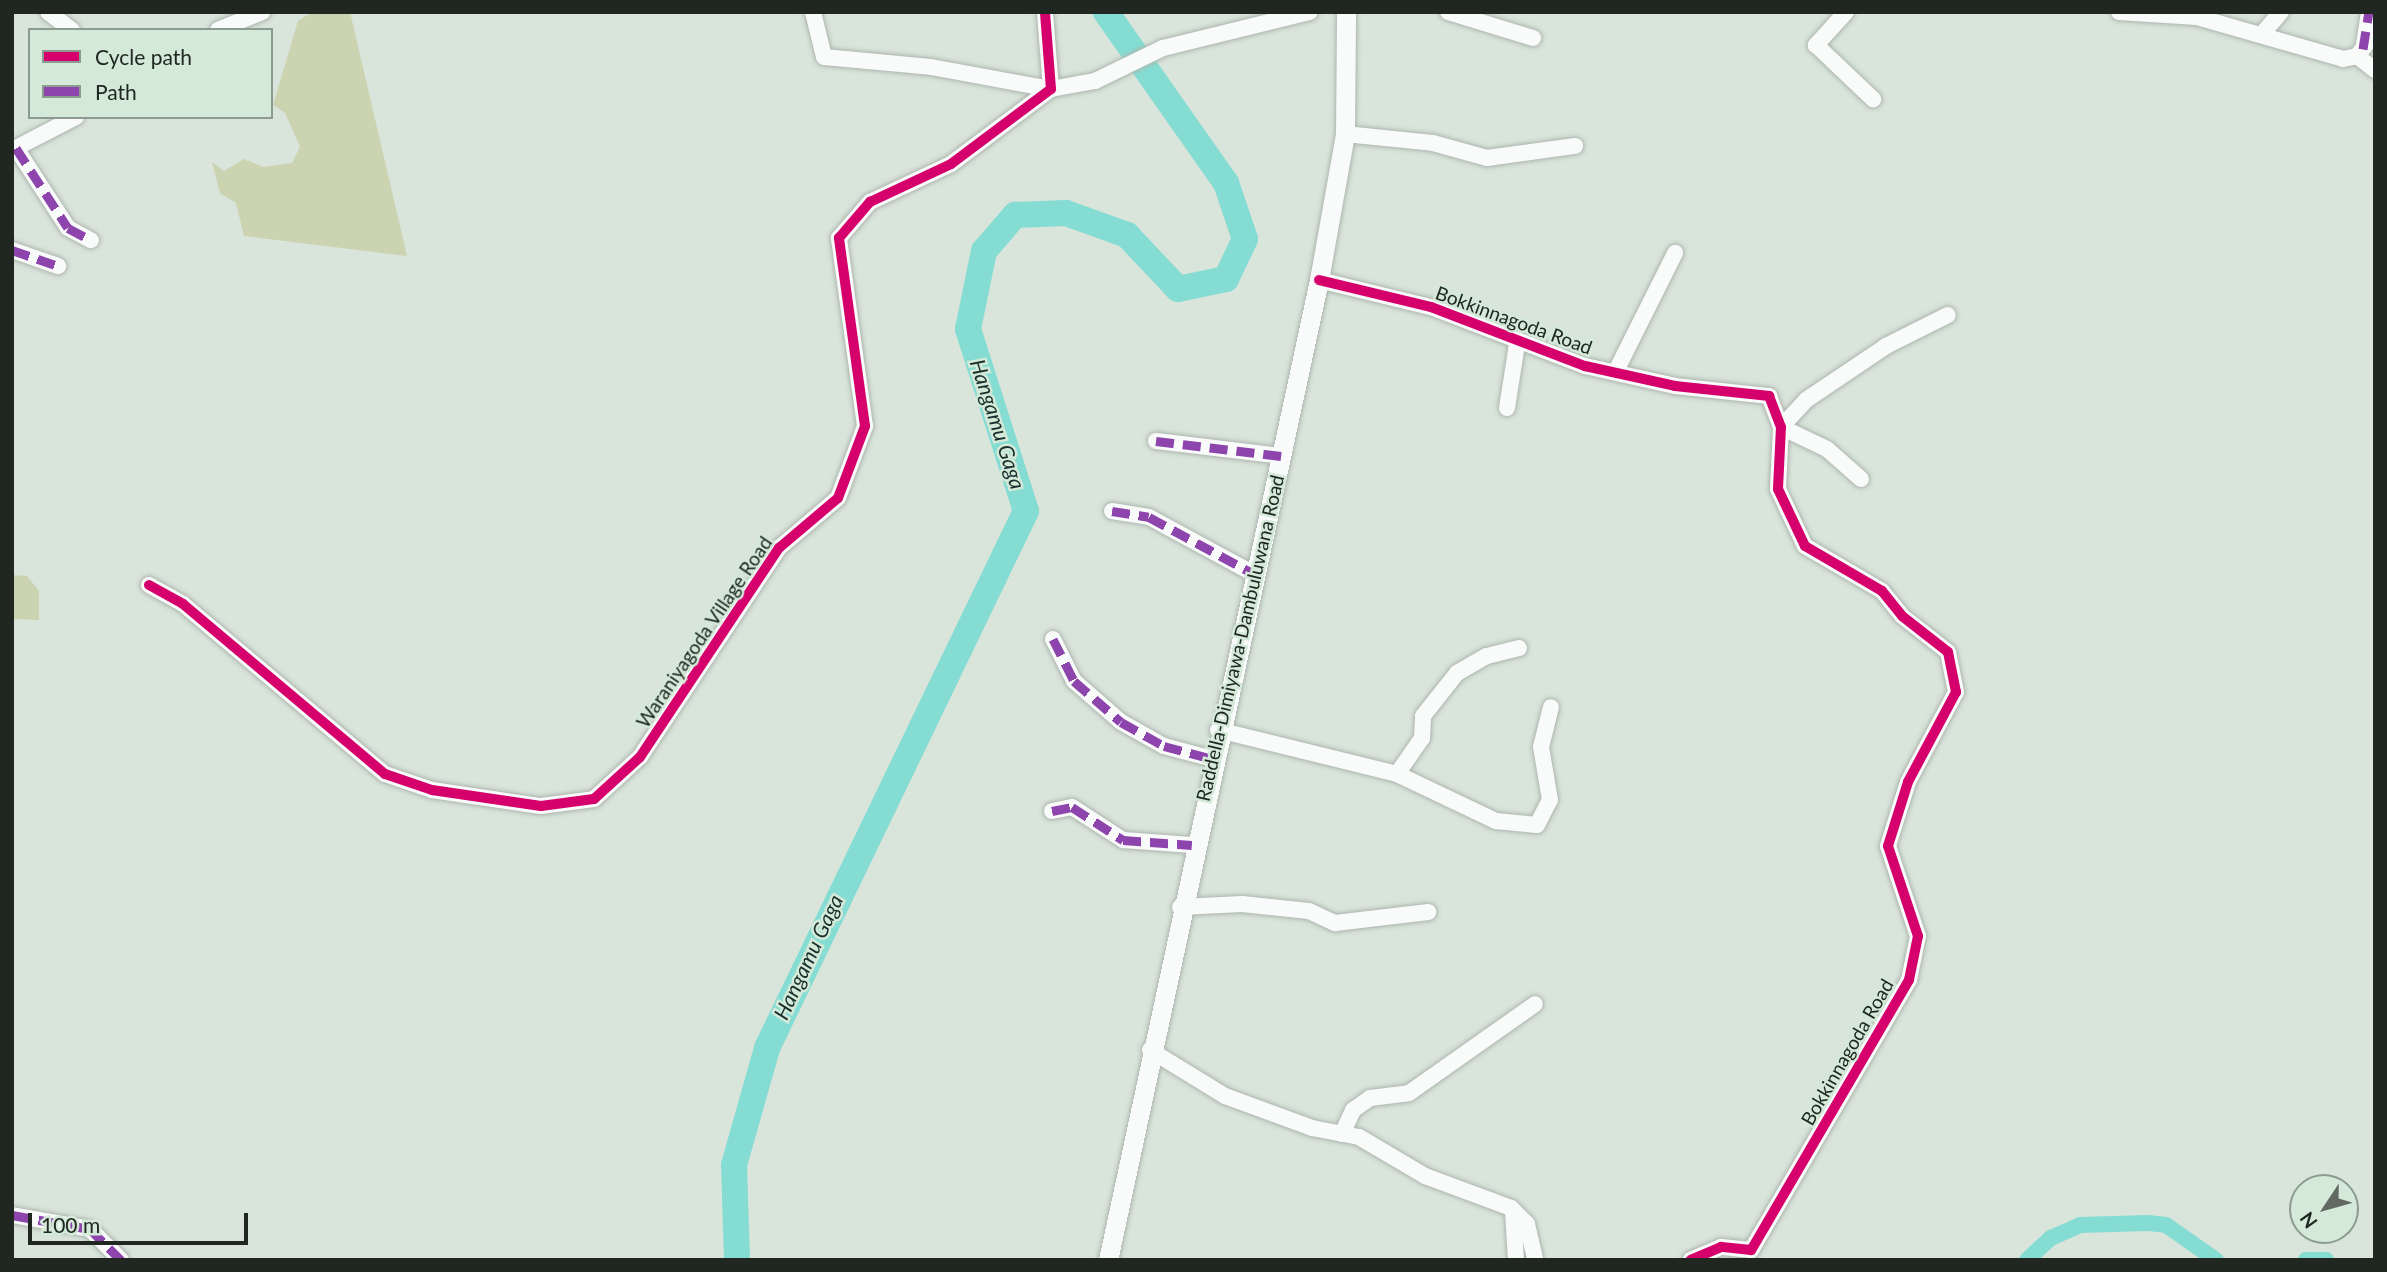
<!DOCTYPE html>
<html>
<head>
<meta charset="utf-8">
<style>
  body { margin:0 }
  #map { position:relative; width:2387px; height:1272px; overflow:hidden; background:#d9e4db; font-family:Lato,sans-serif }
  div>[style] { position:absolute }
  .green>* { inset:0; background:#cbd3b1 }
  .canal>* { height:16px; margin:-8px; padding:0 8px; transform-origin:8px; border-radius:8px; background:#84dcd3 }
  .river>* { height:26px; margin:-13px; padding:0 13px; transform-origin:13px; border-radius:13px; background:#84dcd3 }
  .roads { filter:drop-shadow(0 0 2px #adb6ae) drop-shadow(0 0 2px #adb6ae) }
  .minor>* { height:16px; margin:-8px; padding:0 8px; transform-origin:8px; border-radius:8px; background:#f9fbfa }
  .tertiary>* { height:19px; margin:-9.5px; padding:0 9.5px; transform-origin:9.5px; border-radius:9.5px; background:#f9fbfa }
  .quiet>* { height:9px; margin-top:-4.5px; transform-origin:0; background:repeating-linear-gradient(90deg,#8e44ad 0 18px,transparent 0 27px) }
  .cycleway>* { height:10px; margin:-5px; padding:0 5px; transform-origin:5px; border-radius:5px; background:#d6006c }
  span { translate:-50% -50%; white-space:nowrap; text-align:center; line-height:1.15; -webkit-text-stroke:5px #d4e9d8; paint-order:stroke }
  .street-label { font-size:19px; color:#202721 }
  .water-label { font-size:21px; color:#182e2c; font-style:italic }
  .frame { position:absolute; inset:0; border:14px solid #202721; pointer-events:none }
  .legend { position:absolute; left:28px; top:28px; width:245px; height:91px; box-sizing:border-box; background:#d4e9d8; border:2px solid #8c9b8f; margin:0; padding:9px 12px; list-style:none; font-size:21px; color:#202721 }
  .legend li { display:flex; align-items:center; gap:14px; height:35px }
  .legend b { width:35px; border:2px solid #8c9b8f }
  .north { position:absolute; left:2289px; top:1174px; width:70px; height:70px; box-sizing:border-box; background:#d4e9d8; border:2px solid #8c9b8f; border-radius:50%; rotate:234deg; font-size:19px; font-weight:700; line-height:28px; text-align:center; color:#202721 }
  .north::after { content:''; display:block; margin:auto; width:24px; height:32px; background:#616962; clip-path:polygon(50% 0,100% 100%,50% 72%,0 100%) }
  .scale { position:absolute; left:28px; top:1213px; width:220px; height:32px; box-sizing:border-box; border:4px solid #202721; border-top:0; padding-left:9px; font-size:21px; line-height:24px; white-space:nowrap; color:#202721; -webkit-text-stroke:5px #d4e9d8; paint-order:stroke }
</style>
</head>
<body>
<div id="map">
  <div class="green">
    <i style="clip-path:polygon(312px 12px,350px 12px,407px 256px,244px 236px,236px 203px,220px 193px,212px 162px,224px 171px,244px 159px,263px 167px,292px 163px,300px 147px,285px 113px,273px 105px,298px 21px)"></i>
    <i style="clip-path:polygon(12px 575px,27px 576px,39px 591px,39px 620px,12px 619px)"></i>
  </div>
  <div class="canal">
    <i style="left:2027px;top:1260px;width:33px;rotate:-43deg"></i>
    <i style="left:2051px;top:1238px;width:32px;rotate:-24deg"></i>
    <i style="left:2080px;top:1225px;width:68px;rotate:-1.7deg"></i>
    <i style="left:2148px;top:1223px;width:18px;rotate:6deg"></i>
    <i style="left:2166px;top:1225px;width:61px;rotate:35deg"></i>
    <i style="left:2306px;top:1260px;width:20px"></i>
  </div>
  <div class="river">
    <i style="left:737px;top:1260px;width:95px;rotate:-91.8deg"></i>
    <i style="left:734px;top:1165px;width:122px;rotate:-74.2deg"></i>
    <i style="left:767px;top:1048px;width:596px;rotate:-64.25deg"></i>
    <i style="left:1026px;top:511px;width:191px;rotate:-107.7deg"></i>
    <i style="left:968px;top:329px;width:80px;rotate:-78.4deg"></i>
    <i style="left:984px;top:251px;width:48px;rotate:-49.3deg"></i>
    <i style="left:1015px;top:215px;width:51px;rotate:-2.2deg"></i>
    <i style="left:1066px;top:213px;width:65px;rotate:19.8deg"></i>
    <i style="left:1127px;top:235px;width:74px;rotate:46.6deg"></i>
    <i style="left:1178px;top:289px;width:49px;rotate:-11.8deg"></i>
    <i style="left:1226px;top:279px;width:44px;rotate:-64.6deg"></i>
    <i style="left:1245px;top:239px;width:59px;rotate:-108.7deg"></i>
    <i style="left:1226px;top:183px;width:209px;rotate:-125.1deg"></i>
  </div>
  <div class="roads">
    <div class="minor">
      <i style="left:48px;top:12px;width:30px;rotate:37deg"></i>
      <i style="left:813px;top:12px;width:46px;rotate:76.3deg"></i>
      <i style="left:824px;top:57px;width:107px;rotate:5.3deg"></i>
      <i style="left:931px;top:67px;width:122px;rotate:10.4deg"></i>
      <i style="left:1051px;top:89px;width:45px;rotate:-10.3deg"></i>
      <i style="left:1095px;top:81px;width:76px;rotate:-25.9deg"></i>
      <i style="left:1163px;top:48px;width:151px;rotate:-13.8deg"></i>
      <i style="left:1448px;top:12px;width:89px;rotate:17deg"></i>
      <i style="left:1846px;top:12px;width:45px;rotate:132.3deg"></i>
      <i style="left:1816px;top:45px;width:79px;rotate:43.5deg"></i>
      <i style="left:2119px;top:12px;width:78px;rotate:3.7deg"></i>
      <i style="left:2197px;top:17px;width:152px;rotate:16deg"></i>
      <i style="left:2343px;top:59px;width:14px;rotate:-12deg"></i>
      <i style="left:2357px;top:56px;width:29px;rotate:-52deg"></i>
      <i style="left:218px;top:30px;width:48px;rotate:-22.2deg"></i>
      <i style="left:2262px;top:34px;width:29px;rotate:-49deg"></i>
      <i style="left:2364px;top:44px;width:32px;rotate:-81deg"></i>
      <i style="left:2357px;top:56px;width:23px;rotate:38deg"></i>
      <i style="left:1345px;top:134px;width:88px;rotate:5.8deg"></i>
      <i style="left:1433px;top:143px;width:56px;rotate:15.5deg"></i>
      <i style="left:1487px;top:158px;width:89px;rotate:-7.8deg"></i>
      <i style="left:16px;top:148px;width:95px;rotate:57deg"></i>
      <i style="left:68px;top:228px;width:26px;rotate:28deg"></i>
      <i style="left:12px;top:150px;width:72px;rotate:-27.3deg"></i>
      <i style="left:12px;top:250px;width:49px;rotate:19.2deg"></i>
      <i style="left:1319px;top:280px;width:115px;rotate:13.6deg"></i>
      <i style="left:1431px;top:307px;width:165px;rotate:21deg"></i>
      <i style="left:1585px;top:366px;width:92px;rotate:12.5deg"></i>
      <i style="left:1675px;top:386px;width:95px;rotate:6.1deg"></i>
      <i style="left:1769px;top:396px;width:33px;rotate:69deg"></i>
      <i style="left:1781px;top:427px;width:62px;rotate:92.8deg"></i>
      <i style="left:1778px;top:489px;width:63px;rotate:64.7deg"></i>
      <i style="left:1805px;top:546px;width:89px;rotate:30.3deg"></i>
      <i style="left:1882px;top:591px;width:32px;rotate:51deg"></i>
      <i style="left:1902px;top:616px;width:58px;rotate:38deg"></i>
      <i style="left:1948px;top:652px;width:41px;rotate:78.7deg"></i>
      <i style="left:1956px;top:692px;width:102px;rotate:118.1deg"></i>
      <i style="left:1908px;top:782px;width:67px;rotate:107.4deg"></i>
      <i style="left:1888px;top:846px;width:95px;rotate:71.6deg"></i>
      <i style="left:1918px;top:936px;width:45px;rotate:101.6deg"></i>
      <i style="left:1909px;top:980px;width:313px;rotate:120.3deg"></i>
      <i style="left:1751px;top:1250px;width:30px;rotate:-174deg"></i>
      <i style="left:1721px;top:1247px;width:33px;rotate:157deg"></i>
      <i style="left:1617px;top:369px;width:130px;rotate:-63.4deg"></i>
      <i style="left:1507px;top:408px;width:65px;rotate:-81.1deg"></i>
      <i style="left:1156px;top:441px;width:126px;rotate:6.8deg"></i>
      <i style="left:1861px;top:479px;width:45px;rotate:-138.6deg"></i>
      <i style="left:1827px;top:449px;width:51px;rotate:-154.4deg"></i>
      <i style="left:1781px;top:427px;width:37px;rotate:-47deg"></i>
      <i style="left:1806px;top:400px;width:97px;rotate:-34deg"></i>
      <i style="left:1886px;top:346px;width:69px;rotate:-26.6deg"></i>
      <i style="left:1112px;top:511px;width:37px;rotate:9deg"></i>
      <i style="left:1149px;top:517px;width:117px;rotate:28.5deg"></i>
      <i style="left:149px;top:585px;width:39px;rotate:29deg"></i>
      <i style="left:183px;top:604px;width:264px;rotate:40.1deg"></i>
      <i style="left:385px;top:774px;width:50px;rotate:18.8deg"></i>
      <i style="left:432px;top:790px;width:110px;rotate:8.4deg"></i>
      <i style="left:541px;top:806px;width:53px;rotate:-7.5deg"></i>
      <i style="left:594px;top:799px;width:62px;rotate:-42.4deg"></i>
      <i style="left:640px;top:757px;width:251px;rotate:-56.4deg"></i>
      <i style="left:779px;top:548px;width:77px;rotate:-40.3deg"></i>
      <i style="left:838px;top:498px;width:77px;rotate:-69.4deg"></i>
      <i style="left:865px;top:426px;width:190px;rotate:-97.9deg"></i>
      <i style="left:839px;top:238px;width:48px;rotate:-49.3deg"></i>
      <i style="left:870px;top:202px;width:89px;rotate:-25.1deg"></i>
      <i style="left:951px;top:164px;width:125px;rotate:-36.9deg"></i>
      <i style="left:1051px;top:89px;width:77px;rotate:-94.5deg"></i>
      <i style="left:1053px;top:639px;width:47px;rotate:63.4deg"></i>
      <i style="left:1074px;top:681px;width:62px;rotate:41.1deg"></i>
      <i style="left:1121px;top:722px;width:49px;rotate:29.2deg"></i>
      <i style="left:1164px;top:746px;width:51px;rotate:14.9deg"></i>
      <i style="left:1218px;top:730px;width:184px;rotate:13.8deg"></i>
      <i style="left:1397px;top:774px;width:110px;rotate:25.4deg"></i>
      <i style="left:1496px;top:821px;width:41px;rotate:5.6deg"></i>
      <i style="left:1537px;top:825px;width:28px;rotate:-63deg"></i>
      <i style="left:1550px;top:800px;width:54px;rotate:-99.6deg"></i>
      <i style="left:1541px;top:747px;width:41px;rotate:-76deg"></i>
      <i style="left:1397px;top:774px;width:44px;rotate:-55.2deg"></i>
      <i style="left:1422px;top:738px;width:22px;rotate:-87deg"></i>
      <i style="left:1423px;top:716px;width:55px;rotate:-51.7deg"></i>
      <i style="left:1457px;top:673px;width:34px;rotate:-30deg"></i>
      <i style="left:1487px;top:656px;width:33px;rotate:-14deg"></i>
      <i style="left:1052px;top:811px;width:20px;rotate:-11deg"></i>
      <i style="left:1072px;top:807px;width:61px;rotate:32.9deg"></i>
      <i style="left:1123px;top:840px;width:69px;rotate:4.1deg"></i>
      <i style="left:1180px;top:907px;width:62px;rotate:-2.8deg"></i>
      <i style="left:1242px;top:904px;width:67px;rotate:6deg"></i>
      <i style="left:1309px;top:911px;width:29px;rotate:25deg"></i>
      <i style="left:1335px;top:923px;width:94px;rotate:-6.7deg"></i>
      <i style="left:1150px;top:1050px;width:88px;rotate:31.5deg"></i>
      <i style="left:1225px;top:1096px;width:93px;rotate:20.2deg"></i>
      <i style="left:1312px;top:1128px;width:48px;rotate:10.8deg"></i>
      <i style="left:1359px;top:1137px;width:77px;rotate:30.6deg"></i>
      <i style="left:1425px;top:1176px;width:92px;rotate:20.4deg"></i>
      <i style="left:1511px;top:1208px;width:23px;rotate:45deg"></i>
      <i style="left:1527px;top:1224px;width:37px;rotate:77deg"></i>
      <i style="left:1342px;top:1134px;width:26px;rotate:-65deg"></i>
      <i style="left:1353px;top:1110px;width:21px;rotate:-35deg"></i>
      <i style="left:1370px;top:1098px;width:39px;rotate:-7deg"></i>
      <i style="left:1409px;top:1093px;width:154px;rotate:-35.2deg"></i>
      <i style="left:1513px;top:1211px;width:49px;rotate:86.5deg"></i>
      <i style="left:12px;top:1215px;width:79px;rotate:10.2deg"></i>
      <i style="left:90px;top:1229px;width:44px;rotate:45deg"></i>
    </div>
    <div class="tertiary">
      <i style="left:1108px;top:1260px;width:1002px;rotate:-77.85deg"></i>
      <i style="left:1319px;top:280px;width:148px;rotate:-79.9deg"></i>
      <i style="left:1345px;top:134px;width:122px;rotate:-89.5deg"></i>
    </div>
  </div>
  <div class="quiet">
    <i style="left:2363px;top:49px;width:37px;rotate:-81deg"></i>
    <i style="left:16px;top:148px;width:95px;rotate:57deg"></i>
    <i style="left:68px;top:228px;width:26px;rotate:28deg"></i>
    <i style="left:12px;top:250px;width:49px;rotate:19.2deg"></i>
    <i style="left:1156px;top:441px;width:126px;rotate:6.8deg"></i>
    <i style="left:1112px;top:511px;width:37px;rotate:9deg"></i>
    <i style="left:1149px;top:517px;width:117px;rotate:28.5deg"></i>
    <i style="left:1053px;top:639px;width:47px;rotate:63.4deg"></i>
    <i style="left:1074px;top:681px;width:62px;rotate:41.1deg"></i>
    <i style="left:1121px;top:722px;width:49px;rotate:29.2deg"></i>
    <i style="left:1164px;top:746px;width:51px;rotate:14.9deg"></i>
    <i style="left:1052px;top:811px;width:20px;rotate:-11deg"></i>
    <i style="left:1072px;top:807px;width:61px;rotate:32.9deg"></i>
    <i style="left:1123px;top:840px;width:69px;rotate:4.1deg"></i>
    <i style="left:12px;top:1215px;width:79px;rotate:10.2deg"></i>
    <i style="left:90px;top:1229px;width:44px;rotate:45deg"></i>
  </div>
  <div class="cycleway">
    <i style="left:1319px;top:280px;width:115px;rotate:13.6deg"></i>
    <i style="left:1431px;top:307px;width:165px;rotate:21deg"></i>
    <i style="left:1585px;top:366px;width:92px;rotate:12.5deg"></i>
    <i style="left:1675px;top:386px;width:95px;rotate:6.1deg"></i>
    <i style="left:1769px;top:396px;width:33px;rotate:69deg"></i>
    <i style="left:1781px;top:427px;width:62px;rotate:92.8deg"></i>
    <i style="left:1778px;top:489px;width:63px;rotate:64.7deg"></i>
    <i style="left:1805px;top:546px;width:89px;rotate:30.3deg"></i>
    <i style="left:1882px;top:591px;width:32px;rotate:51deg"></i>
    <i style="left:1902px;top:616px;width:58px;rotate:38deg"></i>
    <i style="left:1948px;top:652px;width:41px;rotate:78.7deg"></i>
    <i style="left:1956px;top:692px;width:102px;rotate:118.1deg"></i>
    <i style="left:1908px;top:782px;width:67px;rotate:107.4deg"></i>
    <i style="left:1888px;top:846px;width:95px;rotate:71.6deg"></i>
    <i style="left:1918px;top:936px;width:45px;rotate:101.6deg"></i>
    <i style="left:1909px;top:980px;width:313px;rotate:120.3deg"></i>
    <i style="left:1751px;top:1250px;width:30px;rotate:-174deg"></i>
    <i style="left:1721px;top:1247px;width:33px;rotate:157deg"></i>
    <i style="left:149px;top:585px;width:39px;rotate:29deg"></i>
    <i style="left:183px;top:604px;width:264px;rotate:40.1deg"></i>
    <i style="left:385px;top:774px;width:50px;rotate:18.8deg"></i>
    <i style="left:432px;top:790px;width:110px;rotate:8.4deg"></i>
    <i style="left:541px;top:806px;width:53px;rotate:-7.5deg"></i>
    <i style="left:594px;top:799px;width:62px;rotate:-42.4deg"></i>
    <i style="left:640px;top:757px;width:251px;rotate:-56.4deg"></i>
    <i style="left:779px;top:548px;width:77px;rotate:-40.3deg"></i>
    <i style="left:838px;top:498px;width:77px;rotate:-69.4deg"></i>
    <i style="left:865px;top:426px;width:190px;rotate:-97.9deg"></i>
    <i style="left:839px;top:238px;width:48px;rotate:-49.3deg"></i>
    <i style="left:870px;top:202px;width:89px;rotate:-25.1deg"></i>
    <i style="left:951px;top:164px;width:125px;rotate:-36.9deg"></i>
    <i style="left:1051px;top:89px;width:77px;rotate:-94.5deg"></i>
  </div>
  <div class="street-label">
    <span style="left:1514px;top:320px;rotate:20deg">Bokkinnagoda Road</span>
    <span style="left:704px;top:632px;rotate:-56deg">Waraniyagoda Village Road</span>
    <span style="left:1240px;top:638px;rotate:-77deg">Raddella-Dimiyawa-Dambuluwana Road</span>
    <span style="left:1847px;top:1052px;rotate:-60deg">Bokkinnagoda Road</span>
  </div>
  <div class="water-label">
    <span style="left:998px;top:424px;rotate:72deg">Hangamu Gaga</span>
    <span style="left:808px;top:957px;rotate:-65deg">Hangamu Gaga</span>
  </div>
  <div class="frame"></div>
  <ul class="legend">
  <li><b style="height:9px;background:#d6006c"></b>Cycle path</li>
  <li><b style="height:9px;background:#8e44ad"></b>Path</li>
  </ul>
  <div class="north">N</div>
  <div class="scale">100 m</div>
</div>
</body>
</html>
